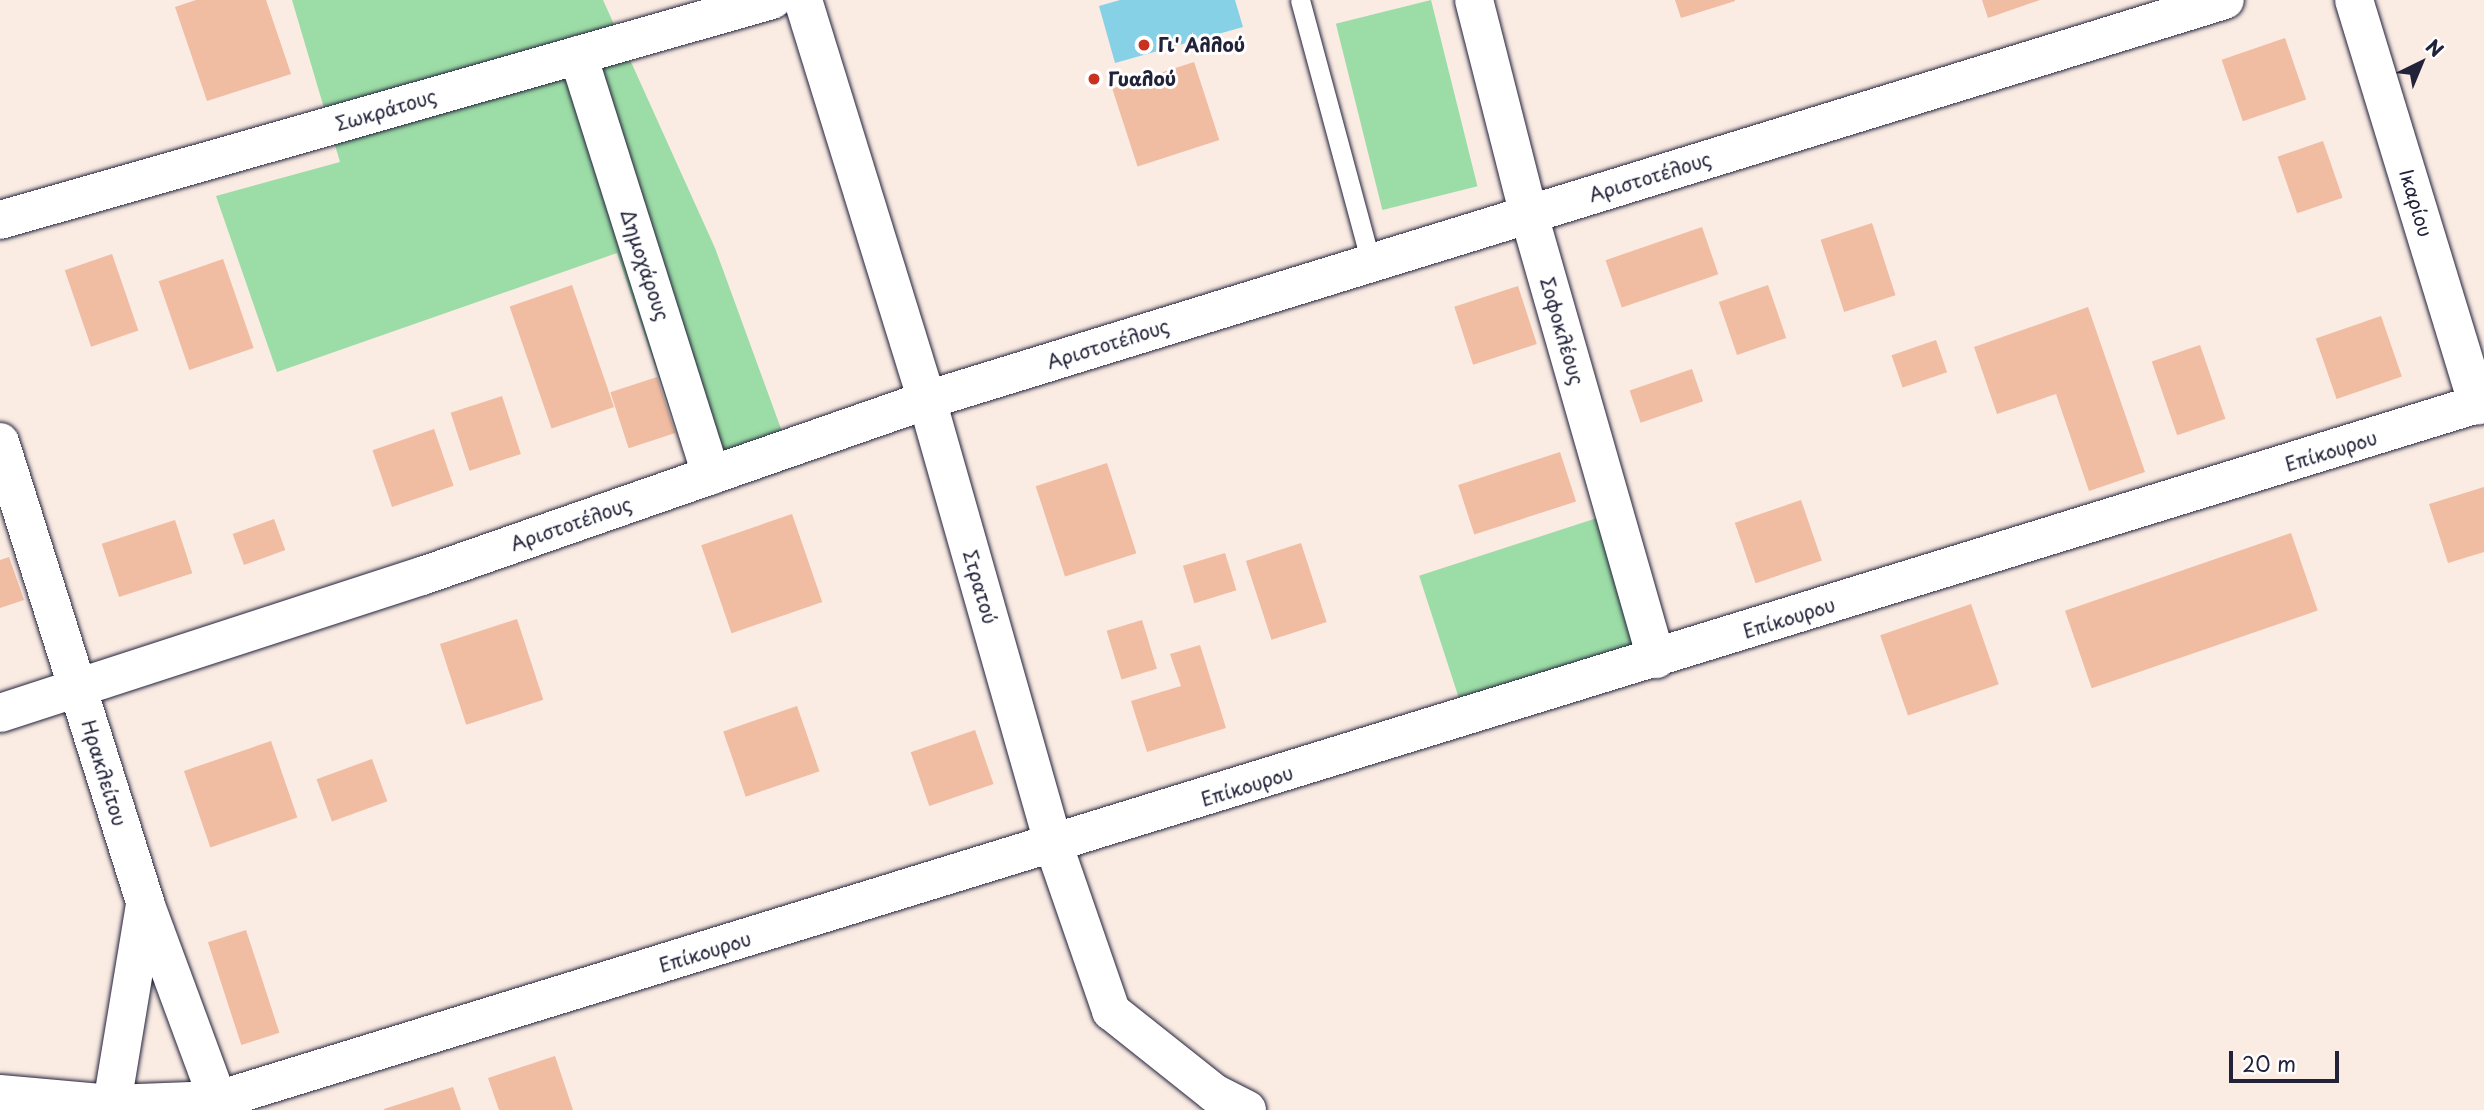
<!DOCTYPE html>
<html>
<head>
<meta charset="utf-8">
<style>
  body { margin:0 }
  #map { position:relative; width:2484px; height:1110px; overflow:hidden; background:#faebe3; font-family:"Playpen Sans",sans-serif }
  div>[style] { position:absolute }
  .green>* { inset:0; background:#9cdca6; transform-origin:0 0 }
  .water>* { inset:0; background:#87d1e7 }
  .building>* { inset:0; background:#f0bca2; transform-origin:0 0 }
  .roads { filter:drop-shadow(0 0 2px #22223b) drop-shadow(0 0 2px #22223b) }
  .lane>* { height:19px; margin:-9.5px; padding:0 9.5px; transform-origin:9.5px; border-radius:9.5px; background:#fff }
  .street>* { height:38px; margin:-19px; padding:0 19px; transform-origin:19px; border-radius:19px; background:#fff }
  .dots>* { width:19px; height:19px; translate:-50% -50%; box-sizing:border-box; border:4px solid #fff; border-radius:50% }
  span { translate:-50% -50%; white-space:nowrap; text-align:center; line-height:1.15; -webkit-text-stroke:6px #fff; paint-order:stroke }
  .poi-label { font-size:19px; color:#22223b; font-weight:700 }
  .left { translate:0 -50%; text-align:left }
  .street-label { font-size:19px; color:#22223b }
  .north { position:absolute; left:2386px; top:28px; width:70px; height:70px; -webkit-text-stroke:5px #fff; paint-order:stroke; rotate:43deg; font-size:19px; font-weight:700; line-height:28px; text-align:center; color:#22223b }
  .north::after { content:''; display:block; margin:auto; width:24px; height:32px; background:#22223b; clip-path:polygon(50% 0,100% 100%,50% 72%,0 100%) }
  .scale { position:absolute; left:2229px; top:1051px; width:110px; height:32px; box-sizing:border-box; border:4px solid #22223b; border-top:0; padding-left:9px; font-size:21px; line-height:24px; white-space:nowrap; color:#22223b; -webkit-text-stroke:5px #fff; paint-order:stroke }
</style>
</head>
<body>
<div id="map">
  <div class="green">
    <i style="clip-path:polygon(292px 0,603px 0,715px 248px,795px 467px,700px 498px,617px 253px,277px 372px,216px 196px,340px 162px)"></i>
    <i style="left:1431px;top:0;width:192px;height:98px;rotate:76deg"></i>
    <i style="left:1597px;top:518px;width:166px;height:187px;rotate:72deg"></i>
  </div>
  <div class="water">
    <i style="clip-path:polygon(1120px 0,1235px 0,1243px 27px,1115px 63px,1099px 6px)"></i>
  </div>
  <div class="building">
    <i style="clip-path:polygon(196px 0,266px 0,291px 74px,207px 101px,175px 7px)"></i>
    <i style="clip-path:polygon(1675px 0,1735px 0,1735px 1px,1681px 18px)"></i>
    <i style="clip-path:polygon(1982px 0,2040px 0,1988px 18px)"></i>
    <i style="left:2285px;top:38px;width:65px;height:67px;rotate:71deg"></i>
    <i style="left:1194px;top:62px;width:82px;height:86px;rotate:72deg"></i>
    <i style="left:2323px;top:141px;width:60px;height:48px;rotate:71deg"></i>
    <i style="left:1872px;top:223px;width:76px;height:54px;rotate:72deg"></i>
    <i style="left:1702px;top:227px;width:50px;height:102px;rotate:71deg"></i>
    <i style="left:112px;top:254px;width:81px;height:50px;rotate:71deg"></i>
    <i style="left:223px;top:259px;width:94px;height:68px;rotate:71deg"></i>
    <i style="left:572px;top:285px;width:129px;height:66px;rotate:71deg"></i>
    <i style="left:1768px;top:285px;width:56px;height:52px;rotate:71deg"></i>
    <i style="left:1518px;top:286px;width:61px;height:67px;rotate:72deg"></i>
    <i style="clip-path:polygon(2088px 307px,2145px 472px,2089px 491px,2056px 394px,1997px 414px,1974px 347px)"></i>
    <i style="left:2381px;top:316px;width:64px;height:69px;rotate:71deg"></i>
    <i style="left:1936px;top:340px;width:34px;height:47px;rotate:71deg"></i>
    <i style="left:2200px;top:345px;width:78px;height:51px;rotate:71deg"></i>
    <i style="left:1692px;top:369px;width:34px;height:66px;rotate:71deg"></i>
    <i style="left:657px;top:377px;width:59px;height:49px;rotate:72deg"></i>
    <i style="left:502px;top:396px;width:61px;height:54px;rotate:72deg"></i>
    <i style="left:434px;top:429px;width:60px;height:65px;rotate:71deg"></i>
    <i style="left:1560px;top:452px;width:52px;height:107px;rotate:72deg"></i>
    <i style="left:1107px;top:463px;width:95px;height:75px;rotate:72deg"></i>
    <i style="clip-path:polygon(2484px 487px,2484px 552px,2448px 563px,2429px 504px)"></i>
    <i style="left:1801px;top:500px;width:64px;height:70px;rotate:71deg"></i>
    <i style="left:792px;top:514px;width:93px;height:96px;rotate:71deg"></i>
    <i style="left:274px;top:519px;width:33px;height:44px;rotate:70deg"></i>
    <i style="left:175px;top:520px;width:56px;height:77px;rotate:72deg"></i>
    <i style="left:2291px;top:533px;width:82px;height:239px;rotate:71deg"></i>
    <i style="left:1301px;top:543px;width:83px;height:58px;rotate:72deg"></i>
    <i style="left:1225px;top:553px;width:39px;height:44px;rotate:73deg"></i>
    <i style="clip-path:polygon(9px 557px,24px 600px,0 608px,0 560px)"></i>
    <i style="left:1971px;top:604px;width:85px;height:96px;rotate:71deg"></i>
    <i style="left:517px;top:619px;width:85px;height:81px;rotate:72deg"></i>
    <i style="left:1142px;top:620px;width:51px;height:37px;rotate:73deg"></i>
    <i style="clip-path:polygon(1200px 645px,1226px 728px,1147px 752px,1131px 701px,1181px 686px,1170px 654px)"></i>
    <i style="left:797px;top:706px;width:69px;height:78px;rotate:71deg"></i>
    <i style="left:975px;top:730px;width:57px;height:68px;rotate:71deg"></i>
    <i style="left:271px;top:741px;width:81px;height:92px;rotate:71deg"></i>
    <i style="left:372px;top:759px;width:45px;height:59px;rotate:70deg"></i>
    <i style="left:246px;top:930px;width:108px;height:40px;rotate:72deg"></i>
    <i style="clip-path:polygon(555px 1056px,573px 1110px,499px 1110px,488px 1078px)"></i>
    <i style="clip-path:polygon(453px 1087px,461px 1110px,384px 1110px,384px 1109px)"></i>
  </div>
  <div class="roads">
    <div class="lane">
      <i style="left:1300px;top:0;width:272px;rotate:74.9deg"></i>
    </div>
    <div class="street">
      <i style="left:803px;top:0;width:419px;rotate:72.8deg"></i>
      <i style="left:927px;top:400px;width:464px;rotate:74.1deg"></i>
      <i style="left:1054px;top:846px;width:175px;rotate:70.9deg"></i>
      <i style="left:1111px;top:1011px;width:132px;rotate:38.5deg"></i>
      <i style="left:1214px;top:1093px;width:37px;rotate:27deg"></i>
      <i style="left:1474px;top:0;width:222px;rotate:75.7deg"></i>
      <i style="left:1529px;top:215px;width:462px;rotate:74deg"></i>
      <i style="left:2354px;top:0;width:424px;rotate:73deg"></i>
      <i style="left:578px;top:55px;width:441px;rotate:72.4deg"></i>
      <i style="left:0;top:220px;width:803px;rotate:-15.91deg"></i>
      <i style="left:0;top:442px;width:483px;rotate:72.5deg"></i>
      <i style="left:145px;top:903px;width:210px;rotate:69.7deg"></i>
      <i style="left:0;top:713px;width:444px;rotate:-18deg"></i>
      <i style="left:422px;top:576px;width:535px;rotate:-19.21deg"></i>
      <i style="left:927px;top:400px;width:1358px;rotate:-17.13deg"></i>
      <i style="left:0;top:1094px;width:112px;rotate:5.1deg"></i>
      <i style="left:112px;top:1104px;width:106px;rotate:-2.2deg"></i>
      <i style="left:218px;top:1100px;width:2371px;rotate:-17.12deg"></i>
      <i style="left:112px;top:1104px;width:202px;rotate:-80.6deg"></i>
    </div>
  </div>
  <div class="dots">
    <i style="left:1144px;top:45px;background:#c8321e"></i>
    <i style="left:1094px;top:79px;background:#c8321e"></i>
  </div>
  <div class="poi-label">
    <span class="left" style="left:1158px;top:45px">Γι' Αλλού</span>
    <span class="left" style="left:1108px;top:79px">Γυαλού</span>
  </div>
  <div class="street-label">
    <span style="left:386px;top:110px;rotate:-16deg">Σωκράτους</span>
    <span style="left:1650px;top:177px;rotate:-17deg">Αριστοτέλους</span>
    <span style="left:2416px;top:203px;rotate:73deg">Ικαρίου</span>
    <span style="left:645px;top:265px;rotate:72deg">Δημοχάρους</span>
    <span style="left:1562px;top:331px;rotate:74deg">Σοφοκλέους</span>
    <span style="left:1108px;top:344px;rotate:-17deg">Αριστοτέλους</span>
    <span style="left:2331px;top:451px;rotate:-17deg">Επίκουρου</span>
    <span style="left:571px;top:524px;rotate:-19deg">Αριστοτέλους</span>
    <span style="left:980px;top:587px;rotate:74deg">Στρατού</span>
    <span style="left:1789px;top:618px;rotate:-17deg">Επίκουρου</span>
    <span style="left:104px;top:773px;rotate:73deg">Ηρακλείτου</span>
    <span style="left:1247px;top:786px;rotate:-17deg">Επίκουρου</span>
    <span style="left:705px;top:952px;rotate:-17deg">Επίκουρου</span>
  </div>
  <div class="north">N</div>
  <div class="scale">20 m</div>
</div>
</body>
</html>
